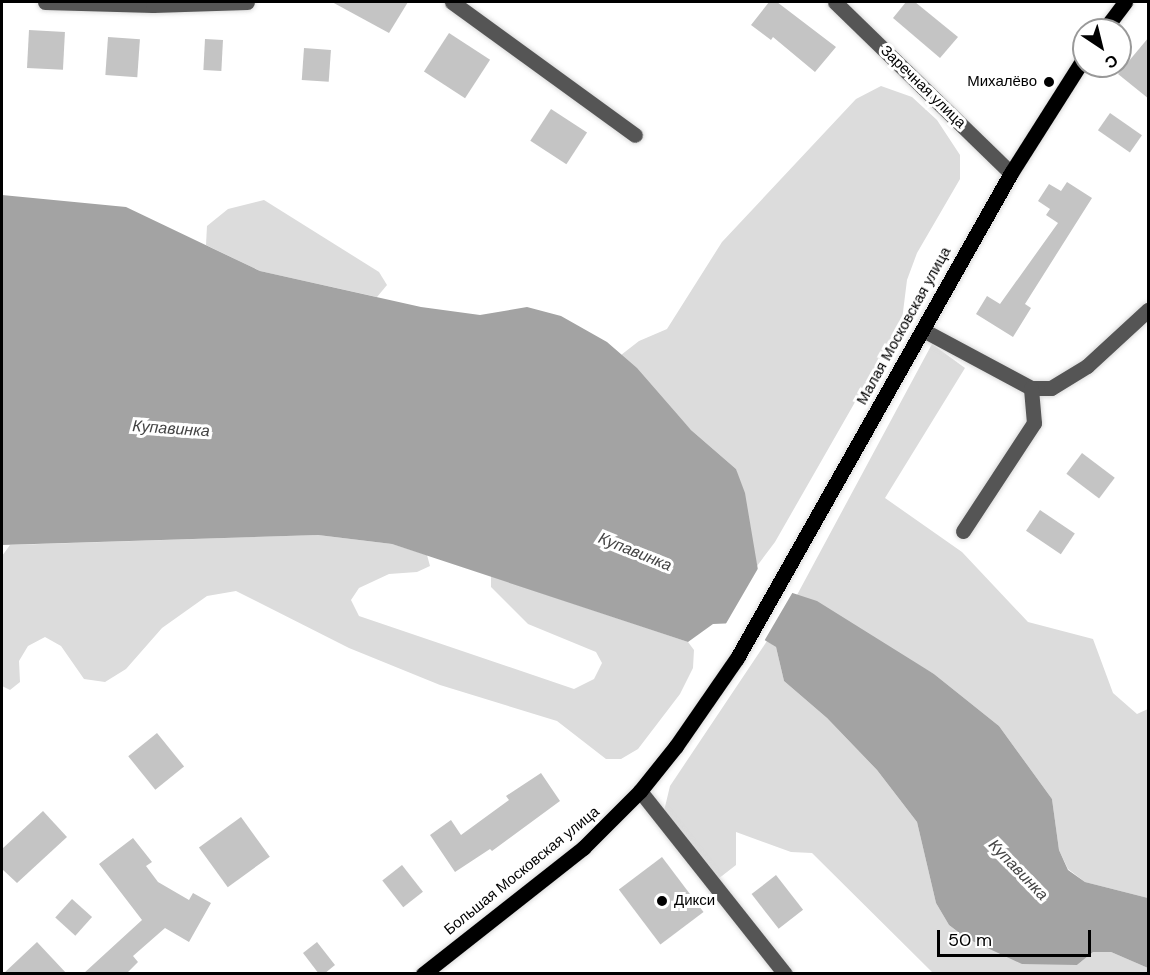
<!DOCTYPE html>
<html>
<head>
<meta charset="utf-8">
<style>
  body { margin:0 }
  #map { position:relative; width:1150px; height:975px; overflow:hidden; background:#fff; font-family:"DM Sans",sans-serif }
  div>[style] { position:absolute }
  .green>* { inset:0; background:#dcdcdc }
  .water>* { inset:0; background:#a3a3a3 }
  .pier>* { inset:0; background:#fff }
  .building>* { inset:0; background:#c4c4c4; transform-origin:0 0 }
  .roads { filter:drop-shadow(0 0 2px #dbdbdb) drop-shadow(0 0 2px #dbdbdb) }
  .minor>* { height:15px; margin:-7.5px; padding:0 7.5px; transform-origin:7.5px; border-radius:7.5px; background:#555 }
  .major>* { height:15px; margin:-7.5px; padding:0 7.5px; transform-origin:7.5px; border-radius:7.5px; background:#000 }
  .dots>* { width:16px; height:16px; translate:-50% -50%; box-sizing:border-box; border:3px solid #fff; border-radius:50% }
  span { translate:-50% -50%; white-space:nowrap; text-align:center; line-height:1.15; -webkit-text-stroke:6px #fff; paint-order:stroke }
  .poi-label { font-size:15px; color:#000 }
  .right { translate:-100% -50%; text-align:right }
  .left { translate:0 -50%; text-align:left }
  .street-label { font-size:15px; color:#000 }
  .water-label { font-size:16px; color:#444; font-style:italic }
  .frame { position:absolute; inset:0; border:3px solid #000; pointer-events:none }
  .north { position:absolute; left:1072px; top:18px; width:60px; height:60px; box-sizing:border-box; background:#fff; border:2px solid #999; border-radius:50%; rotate:145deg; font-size:16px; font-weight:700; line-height:24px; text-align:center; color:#000 }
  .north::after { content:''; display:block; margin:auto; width:21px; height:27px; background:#000; clip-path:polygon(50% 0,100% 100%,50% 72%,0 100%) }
  .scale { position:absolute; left:937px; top:930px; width:154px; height:27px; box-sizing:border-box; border:3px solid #000; border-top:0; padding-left:8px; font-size:18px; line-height:21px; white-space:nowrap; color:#000; -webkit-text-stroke:4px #fff; paint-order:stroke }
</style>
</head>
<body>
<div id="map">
  <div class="green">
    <i style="clip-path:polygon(881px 86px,912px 97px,937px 120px,960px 155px,960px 179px,917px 253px,907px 280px,902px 320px,775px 542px,757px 566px,736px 469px,691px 430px,621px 355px,639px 341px,667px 329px,722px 242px,856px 99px)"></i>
    <i style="clip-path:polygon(264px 200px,379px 272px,387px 285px,377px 297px,260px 271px,206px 245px,207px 226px,228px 209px)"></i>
    <i style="clip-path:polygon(932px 344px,965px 368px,885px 498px,962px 552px,1028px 622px,1093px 639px,1113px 693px,1137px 714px,1148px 709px,1148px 898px,1085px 882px,1068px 869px,1059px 850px,1052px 799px,999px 726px,934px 674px,797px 595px)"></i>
    <i style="clip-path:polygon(318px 535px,392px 544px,427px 555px,430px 566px,417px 572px,389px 574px,359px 588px,351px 600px,359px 616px,574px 689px,594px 679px,602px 663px,596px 652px,528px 624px,491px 587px,491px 576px,688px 642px,694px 650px,693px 668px,680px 694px,638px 749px,621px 759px,606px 759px,557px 721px,440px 685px,349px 648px,236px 591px,207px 596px,162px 628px,126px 669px,105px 682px,84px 679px,61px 646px,45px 637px,28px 646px,19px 661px,20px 682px,10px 690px,2px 686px,2px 556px,10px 545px)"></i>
    <i style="clip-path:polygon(767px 641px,776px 647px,784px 681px,827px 718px,877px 770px,917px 822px,936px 903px,949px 925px,966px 938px,1077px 965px,1093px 952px,1111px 952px,1148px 968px,1148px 973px,933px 973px,812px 853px,791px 852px,736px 832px,736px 865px,718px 879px,664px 811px,670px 786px)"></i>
  </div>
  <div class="water">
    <i style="clip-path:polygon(2px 195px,126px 207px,260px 271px,421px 307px,480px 315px,527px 307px,561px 316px,607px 342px,637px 368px,691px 430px,736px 469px,745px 493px,759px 576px,765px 584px,817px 601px,934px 674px,999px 726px,1052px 799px,1059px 850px,1068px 870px,1085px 882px,1148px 898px,1148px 968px,1111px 952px,1093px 952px,1077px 965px,1022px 964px,966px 938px,949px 925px,936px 903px,917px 822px,877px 770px,827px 718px,784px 681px,776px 647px,737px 623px,713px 624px,688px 642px,392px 544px,318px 535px,2px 545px)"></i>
  </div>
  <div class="pier">
    <i style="clip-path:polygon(760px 565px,767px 581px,794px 590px,763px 643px,736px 626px,724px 627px)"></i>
  </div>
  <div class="building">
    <i style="clip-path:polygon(332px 2px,408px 2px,389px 33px)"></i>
    <i style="clip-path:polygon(769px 2px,777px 2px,836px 47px,815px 72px,773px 37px,771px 40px,751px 25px)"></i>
    <i style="clip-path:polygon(906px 2px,915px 2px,958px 37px,940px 58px,893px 18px)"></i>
    <i style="left:29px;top:30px;width:36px;height:38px;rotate:3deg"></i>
    <i style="left:449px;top:33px;width:49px;height:46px;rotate:33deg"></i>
    <i style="left:108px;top:37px;width:32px;height:38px;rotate:4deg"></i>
    <i style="clip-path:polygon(1149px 37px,1149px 99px,1118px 74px)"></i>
    <i style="left:205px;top:39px;width:18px;height:31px;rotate:3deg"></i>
    <i style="left:304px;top:48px;width:27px;height:32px;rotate:4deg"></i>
    <i style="left:551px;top:109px;width:43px;height:38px;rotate:33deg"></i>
    <i style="left:1110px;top:113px;width:39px;height:21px;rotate:35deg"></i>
    <i style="clip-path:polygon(1067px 182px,1092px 198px,1025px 304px,1031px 308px,1013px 337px,976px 314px,987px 296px,1000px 304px,1058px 223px,1046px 215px,1050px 209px,1038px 201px,1049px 184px,1061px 191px)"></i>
    <i style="left:1082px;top:453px;width:41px;height:26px;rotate:37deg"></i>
    <i style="left:1040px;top:510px;width:42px;height:25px;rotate:34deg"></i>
    <i style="left:157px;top:733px;width:43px;height:37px;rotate:51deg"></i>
    <i style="clip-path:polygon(541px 773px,560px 801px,492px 851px,490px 849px,455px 872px,430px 835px,451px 820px,461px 835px,509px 800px,506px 796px)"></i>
    <i style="clip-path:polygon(43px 811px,67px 837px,17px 883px,2px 869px,2px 849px)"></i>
    <i style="left:241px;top:817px;width:49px;height:52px;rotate:54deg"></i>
    <i style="clip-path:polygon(133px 838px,152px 862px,146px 866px,158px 882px,189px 900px,193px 893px,211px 903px,189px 942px,165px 928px,133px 956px,138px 962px,126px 974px,83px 974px,142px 920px,99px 864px)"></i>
    <i style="left:662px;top:857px;width:69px;height:54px;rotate:53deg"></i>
    <i style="left:402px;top:865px;width:34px;height:25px;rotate:52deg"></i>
    <i style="left:776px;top:875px;width:44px;height:31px;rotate:52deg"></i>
    <i style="left:72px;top:899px;width:27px;height:25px;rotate:42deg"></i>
    <i style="clip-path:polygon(37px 942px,67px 974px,3px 974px)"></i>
    <i style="clip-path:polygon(317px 942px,335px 965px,324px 974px,319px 974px,303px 953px)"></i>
  </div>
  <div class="roads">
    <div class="minor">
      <i style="left:45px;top:2px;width:108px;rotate:1.6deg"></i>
      <i style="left:153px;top:5px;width:94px;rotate:-1.8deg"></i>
      <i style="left:452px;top:2px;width:226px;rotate:36deg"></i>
      <i style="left:835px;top:2px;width:245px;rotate:44.2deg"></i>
      <i style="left:923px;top:330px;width:123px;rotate:28.2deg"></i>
      <i style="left:1031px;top:388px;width:20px"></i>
      <i style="left:1051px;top:388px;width:42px;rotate:-31.4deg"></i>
      <i style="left:1087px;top:366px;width:83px;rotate:-42.6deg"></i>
      <i style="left:963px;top:531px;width:129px;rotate:-56.7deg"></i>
      <i style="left:1034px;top:423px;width:35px;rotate:-95deg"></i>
      <i style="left:640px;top:791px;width:233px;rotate:51.6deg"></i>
    </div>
    <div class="major">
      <i style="left:1104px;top:30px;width:35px;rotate:-53deg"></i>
      <i style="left:423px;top:974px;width:204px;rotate:-38.2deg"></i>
      <i style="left:583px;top:848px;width:81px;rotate:-45deg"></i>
      <i style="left:640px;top:791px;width:58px;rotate:-51.3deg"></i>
      <i style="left:676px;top:746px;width:107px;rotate:-55.3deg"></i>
      <i style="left:737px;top:658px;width:557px;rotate:-60.54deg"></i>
      <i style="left:1011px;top:173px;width:136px;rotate:-57.6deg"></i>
    </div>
  </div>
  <div class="dots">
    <i style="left:1049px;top:82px;background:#000"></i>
    <i style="left:662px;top:901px;background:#000"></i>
  </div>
  <div class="poi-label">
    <span class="right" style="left:1037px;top:82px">Михалёво</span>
    <span class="left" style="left:674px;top:901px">Дикси</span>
  </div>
  <div class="street-label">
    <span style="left:923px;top:87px;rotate:44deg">Заречная улица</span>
    <span style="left:904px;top:326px;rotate:-61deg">Малая Московская улица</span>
    <span style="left:522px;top:871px;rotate:-39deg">Большая Московская улица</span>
  </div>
  <div class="water-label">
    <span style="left:171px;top:429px;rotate:4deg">Купавинка</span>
    <span style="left:635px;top:552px;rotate:22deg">Купавинка</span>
    <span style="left:1018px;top:870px;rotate:46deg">Купавинка</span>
  </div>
  <div class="frame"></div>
  <div class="north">С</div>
  <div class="scale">50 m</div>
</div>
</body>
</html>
